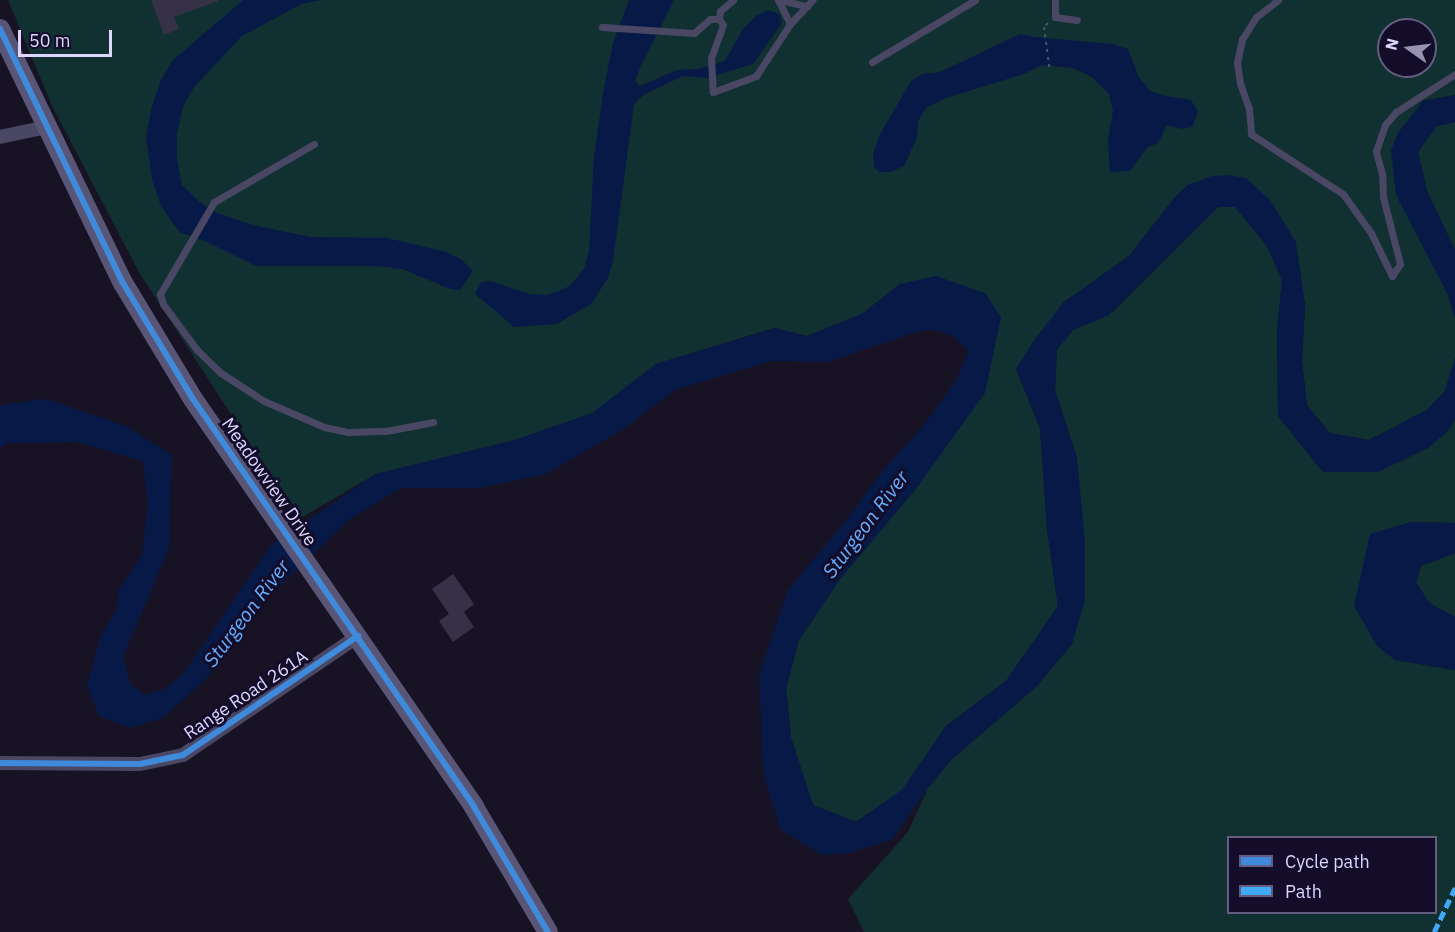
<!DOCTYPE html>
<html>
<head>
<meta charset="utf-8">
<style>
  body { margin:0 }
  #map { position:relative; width:1455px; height:932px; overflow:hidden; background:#181324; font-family:"IBM Plex Sans",sans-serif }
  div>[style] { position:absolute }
  .green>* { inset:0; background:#113032 }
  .water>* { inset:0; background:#071a47 }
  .building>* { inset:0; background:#363146 }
  .path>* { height:2px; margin-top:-1px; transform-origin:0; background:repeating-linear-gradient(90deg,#465465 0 3px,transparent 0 7.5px) }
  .lane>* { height:7px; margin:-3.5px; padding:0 3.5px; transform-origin:3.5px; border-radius:3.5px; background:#4a4765 }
  .street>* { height:14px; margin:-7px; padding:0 7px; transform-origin:7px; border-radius:7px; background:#4a4765 }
  .secondary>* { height:20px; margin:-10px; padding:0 10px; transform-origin:10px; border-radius:10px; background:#595576 }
  .quiet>* { height:4.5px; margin-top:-2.25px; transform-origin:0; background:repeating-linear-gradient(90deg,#3fa9f5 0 9px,transparent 0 13.5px) }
  .cycleway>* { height:6px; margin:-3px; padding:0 3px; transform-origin:3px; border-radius:3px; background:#408adc }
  span { translate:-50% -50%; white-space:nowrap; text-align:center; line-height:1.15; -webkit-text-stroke:6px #140d2a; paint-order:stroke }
  .street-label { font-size:18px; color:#ddd6ff }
  .water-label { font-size:20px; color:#64afff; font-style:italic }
  .legend { position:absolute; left:1227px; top:836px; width:210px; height:78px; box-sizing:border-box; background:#140d2a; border:2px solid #645d7f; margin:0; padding:8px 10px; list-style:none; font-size:18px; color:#ddd6ff }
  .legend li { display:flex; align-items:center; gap:12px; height:30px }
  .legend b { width:30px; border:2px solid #645d7f }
  .north { position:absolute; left:1377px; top:18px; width:60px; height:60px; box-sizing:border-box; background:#140d2a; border:2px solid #645d7f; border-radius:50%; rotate:284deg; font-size:16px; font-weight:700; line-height:24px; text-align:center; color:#ddd6ff }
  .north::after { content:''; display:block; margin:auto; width:21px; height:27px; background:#9892b2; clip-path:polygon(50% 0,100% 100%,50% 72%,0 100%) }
  .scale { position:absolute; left:18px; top:30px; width:94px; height:27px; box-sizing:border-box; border:3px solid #ddd6ff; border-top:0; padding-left:8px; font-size:18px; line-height:21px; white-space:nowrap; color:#ddd6ff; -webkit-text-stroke:4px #140d2a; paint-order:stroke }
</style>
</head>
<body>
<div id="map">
  <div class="green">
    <i style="clip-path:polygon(evenodd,8px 0,1455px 0,1455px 95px,1423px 101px,1398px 133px,1455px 318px,1455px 358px,1445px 391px,1427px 410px,1369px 440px,1330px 433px,1307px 405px,1302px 362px,1305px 304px,1270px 200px,1188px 185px,1175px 197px,1129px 256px,1063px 303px,1016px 369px,1040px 428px,1047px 529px,1058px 606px,1006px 681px,946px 726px,902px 790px,856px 822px,813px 805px,791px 738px,786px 688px,799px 640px,840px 579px,918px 486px,1001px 317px,900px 284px,862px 314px,807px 336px,774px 328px,656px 364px,593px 413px,515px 440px,376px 474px,299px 519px,140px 274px,52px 106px,8px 0,1389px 30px,1425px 30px,1425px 66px,1389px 66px,1389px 30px)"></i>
    <i style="clip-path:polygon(1455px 122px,1455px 250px,1427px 191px,1418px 152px,1437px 126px)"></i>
    <i style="clip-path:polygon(evenodd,1218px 207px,1235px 207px,1267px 246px,1282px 280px,1277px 331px,1278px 416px,1323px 472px,1446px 433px,1455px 420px,1455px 523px,1411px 522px,1395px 660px,1455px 670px,1455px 932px,864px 932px,848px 899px,908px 832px,928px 788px,951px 760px,1037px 686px,1072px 644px,1077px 458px,1055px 390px,1057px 350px,1073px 330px,1109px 315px,1218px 207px,1228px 838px,1436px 838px,1436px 912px,1228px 912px,1228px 838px)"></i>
    <i style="clip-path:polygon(1455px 553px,1455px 617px,1429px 603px,1416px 582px,1421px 566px)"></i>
  </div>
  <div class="water">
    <i style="clip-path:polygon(243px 0,322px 0,302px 4px,242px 36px,194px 87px,183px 107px,177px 133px,177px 160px,182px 185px,201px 203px,217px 213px,253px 225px,311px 237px,387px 238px,447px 252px,462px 260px,473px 271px,460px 290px,450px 289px,402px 269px,377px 266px,256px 266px,205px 241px,181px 233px,171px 221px,161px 206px,152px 180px,146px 137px,152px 106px,161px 80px,173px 60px)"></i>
    <i style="clip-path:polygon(629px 0,674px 0,640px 68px,635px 81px,640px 86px,677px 70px,698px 69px,725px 61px,743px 29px,756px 16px,768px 10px,779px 14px,782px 23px,753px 64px,707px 78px,683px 76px,643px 95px,634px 104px,613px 261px,608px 278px,591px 304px,557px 324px,514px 327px,475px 294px,481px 282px,491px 281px,529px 294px,548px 295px,570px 286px,584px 269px,589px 251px,594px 156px,603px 93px,613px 43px)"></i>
    <i style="clip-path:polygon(1020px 34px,1034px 37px,1113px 44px,1128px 49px,1139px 77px,1150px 91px,1166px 96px,1191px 100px,1198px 112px,1192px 127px,1181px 129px,1167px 125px,1158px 143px,1148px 147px,1130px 171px,1110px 172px,1108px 140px,1113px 111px,1109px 94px,1092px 77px,1072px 68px,1042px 65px,1024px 74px,946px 98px,926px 108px,918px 121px,917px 138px,904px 166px,891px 172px,879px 172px,874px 167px,873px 155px,879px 136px,911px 81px,922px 74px,940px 72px)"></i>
    <i style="clip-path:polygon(1455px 95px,1455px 122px,1437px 126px,1418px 152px,1427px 191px,1455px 250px,1455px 318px,1448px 295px,1396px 195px,1391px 150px,1398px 133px,1423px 101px)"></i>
    <i style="clip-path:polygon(1228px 175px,1246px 178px,1270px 200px,1296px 242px,1305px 304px,1302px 362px,1307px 405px,1329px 433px,1369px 440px,1427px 410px,1445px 391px,1455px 358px,1455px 420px,1446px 433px,1428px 448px,1378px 472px,1323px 472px,1278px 416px,1277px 331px,1282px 280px,1267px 246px,1235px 207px,1218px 207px,1109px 315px,1073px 330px,1057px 350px,1055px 390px,1077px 458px,1085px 541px,1085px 600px,1072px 644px,1037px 686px,951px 760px,928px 788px,893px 839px,850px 853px,822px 855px,781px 830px,764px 777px,759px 674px,788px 590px,848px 518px,884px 469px,924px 425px,956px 380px,969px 351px,954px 337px,936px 330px,919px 331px,828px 362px,771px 361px,675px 390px,625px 428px,546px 474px,479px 488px,401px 488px,351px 518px,254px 611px,208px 677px,164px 717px,131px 728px,99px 716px,87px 686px,100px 638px,116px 610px,119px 589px,142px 555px,148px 504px,143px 461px,77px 442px,7px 443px,0 448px,0 405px,46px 399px,126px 426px,172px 455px,169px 548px,123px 657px,131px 685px,145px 695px,164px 689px,184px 673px,271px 545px,376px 474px,515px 440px,592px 413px,656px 364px,775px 328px,807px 336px,862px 314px,900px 284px,936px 276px,985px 293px,1001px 317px,985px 393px,918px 486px,840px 579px,799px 640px,786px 688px,791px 738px,813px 805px,856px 822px,902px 790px,946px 726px,1006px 681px,1058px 606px,1047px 529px,1040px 428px,1016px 369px,1032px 343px,1063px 303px,1129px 256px,1175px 197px,1188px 185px,1212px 176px)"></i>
    <i style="clip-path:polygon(1411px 522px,1455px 523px,1455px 553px,1421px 566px,1416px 582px,1429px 603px,1455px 617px,1455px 670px,1395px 660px,1377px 646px,1354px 606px,1370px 534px)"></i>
  </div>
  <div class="building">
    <i style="clip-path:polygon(151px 0,218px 0,218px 1px,174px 17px,179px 29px,164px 35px)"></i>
    <i style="clip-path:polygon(453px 574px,474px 604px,464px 612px,474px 627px,453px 642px,439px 621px,449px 614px,432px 589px)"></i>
  </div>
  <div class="path">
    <i style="left:1048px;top:23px;width:6px;rotate:135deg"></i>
    <i style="left:1044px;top:27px;width:45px;rotate:82.4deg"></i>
  </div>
  <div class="lane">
    <i style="left:778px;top:0;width:27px;rotate:63deg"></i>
    <i style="left:780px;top:0;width:28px;rotate:13deg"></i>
    <i style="left:1055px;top:0;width:17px;rotate:90deg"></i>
    <i style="left:1055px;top:17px;width:22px;rotate:8deg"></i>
    <i style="left:1278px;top:0;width:28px;rotate:142deg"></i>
    <i style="left:1256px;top:17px;width:26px;rotate:122deg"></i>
    <i style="left:1242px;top:39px;width:24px;rotate:102deg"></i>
    <i style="left:1237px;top:62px;width:21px;rotate:82deg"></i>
    <i style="left:1240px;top:83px;width:28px;rotate:71deg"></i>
    <i style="left:1249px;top:109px;width:25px;rotate:85deg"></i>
    <i style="left:1251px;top:134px;width:110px;rotate:33.1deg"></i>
    <i style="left:1343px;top:194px;width:48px;rotate:54.3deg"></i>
    <i style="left:1371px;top:233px;width:48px;rotate:64deg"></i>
    <i style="left:1392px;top:276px;width:14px;rotate:-56deg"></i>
    <i style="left:1400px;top:264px;width:69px;rotate:-104.2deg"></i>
    <i style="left:1383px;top:197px;width:23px;rotate:-92deg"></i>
    <i style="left:1382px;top:174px;width:24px;rotate:-105deg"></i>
    <i style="left:1376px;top:151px;width:28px;rotate:-71deg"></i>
    <i style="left:1385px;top:125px;width:17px;rotate:-50deg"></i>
    <i style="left:1396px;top:112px;width:70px;rotate:-32.8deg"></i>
    <i style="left:719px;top:19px;width:8px;rotate:-83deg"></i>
    <i style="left:720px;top:11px;width:17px;rotate:-40deg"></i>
    <i style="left:602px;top:27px;width:92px;rotate:3.7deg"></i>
    <i style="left:694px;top:33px;width:21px;rotate:-41deg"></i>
    <i style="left:710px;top:19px;width:9px"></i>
    <i style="left:719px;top:19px;width:7px;rotate:56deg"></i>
    <i style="left:723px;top:25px;width:35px;rotate:110deg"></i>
    <i style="left:711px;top:58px;width:34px;rotate:87deg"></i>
    <i style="left:713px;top:92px;width:46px;rotate:-20.4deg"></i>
    <i style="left:756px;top:76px;width:62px;rotate:-56.8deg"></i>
    <i style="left:790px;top:24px;width:33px;rotate:-47deg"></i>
    <i style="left:872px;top:62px;width:120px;rotate:-31deg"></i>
    <i style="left:314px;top:144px;width:116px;rotate:149.9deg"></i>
    <i style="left:214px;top:202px;width:107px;rotate:120.4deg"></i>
    <i style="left:160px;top:294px;width:10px;rotate:73deg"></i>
    <i style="left:163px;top:304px;width:57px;rotate:53.5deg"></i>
    <i style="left:197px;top:350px;width:33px;rotate:44deg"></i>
    <i style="left:221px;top:373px;width:51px;rotate:33.1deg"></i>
    <i style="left:264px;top:401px;width:65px;rotate:23.4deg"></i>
    <i style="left:324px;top:427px;width:25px;rotate:12deg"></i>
    <i style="left:348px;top:432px;width:38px;rotate:-2deg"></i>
    <i style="left:386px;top:431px;width:48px;rotate:-10.8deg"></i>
  </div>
  <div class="street">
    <i style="left:0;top:137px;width:48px;rotate:-12deg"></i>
    <i style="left:0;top:763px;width:140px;rotate:0.4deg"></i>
    <i style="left:140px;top:764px;width:44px;rotate:-11.8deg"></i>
    <i style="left:183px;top:755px;width:212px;rotate:-34.2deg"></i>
  </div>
  <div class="secondary">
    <i style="left:0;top:29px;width:282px;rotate:64.2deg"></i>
    <i style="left:123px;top:283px;width:135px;rotate:58.9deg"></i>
    <i style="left:193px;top:399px;width:495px;rotate:55.4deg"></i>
    <i style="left:474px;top:807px;width:145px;rotate:59.4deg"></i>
  </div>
  <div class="quiet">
    <i style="left:1434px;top:932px;width:49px;rotate:-64.5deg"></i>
  </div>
  <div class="cycleway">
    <i style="left:0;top:29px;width:282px;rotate:64.2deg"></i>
    <i style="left:123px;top:283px;width:135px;rotate:58.9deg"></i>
    <i style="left:193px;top:399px;width:495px;rotate:55.4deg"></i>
    <i style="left:474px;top:807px;width:145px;rotate:59.4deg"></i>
    <i style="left:0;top:763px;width:140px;rotate:0.4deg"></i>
    <i style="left:140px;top:764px;width:44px;rotate:-11.8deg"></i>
    <i style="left:183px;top:755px;width:212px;rotate:-34.2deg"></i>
  </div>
  <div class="street-label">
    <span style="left:269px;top:482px;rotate:55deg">Meadowview Drive</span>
    <span style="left:246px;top:695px;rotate:-34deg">Range Road 261A</span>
  </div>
  <div class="water-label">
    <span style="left:865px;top:524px;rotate:-53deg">Sturgeon River</span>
    <span style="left:246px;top:613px;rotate:-53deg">Sturgeon River</span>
  </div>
  <ul class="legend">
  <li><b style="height:8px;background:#408adc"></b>Cycle path</li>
  <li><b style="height:8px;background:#3fa9f5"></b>Path</li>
  </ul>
  <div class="north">N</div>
  <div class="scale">50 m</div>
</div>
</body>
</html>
